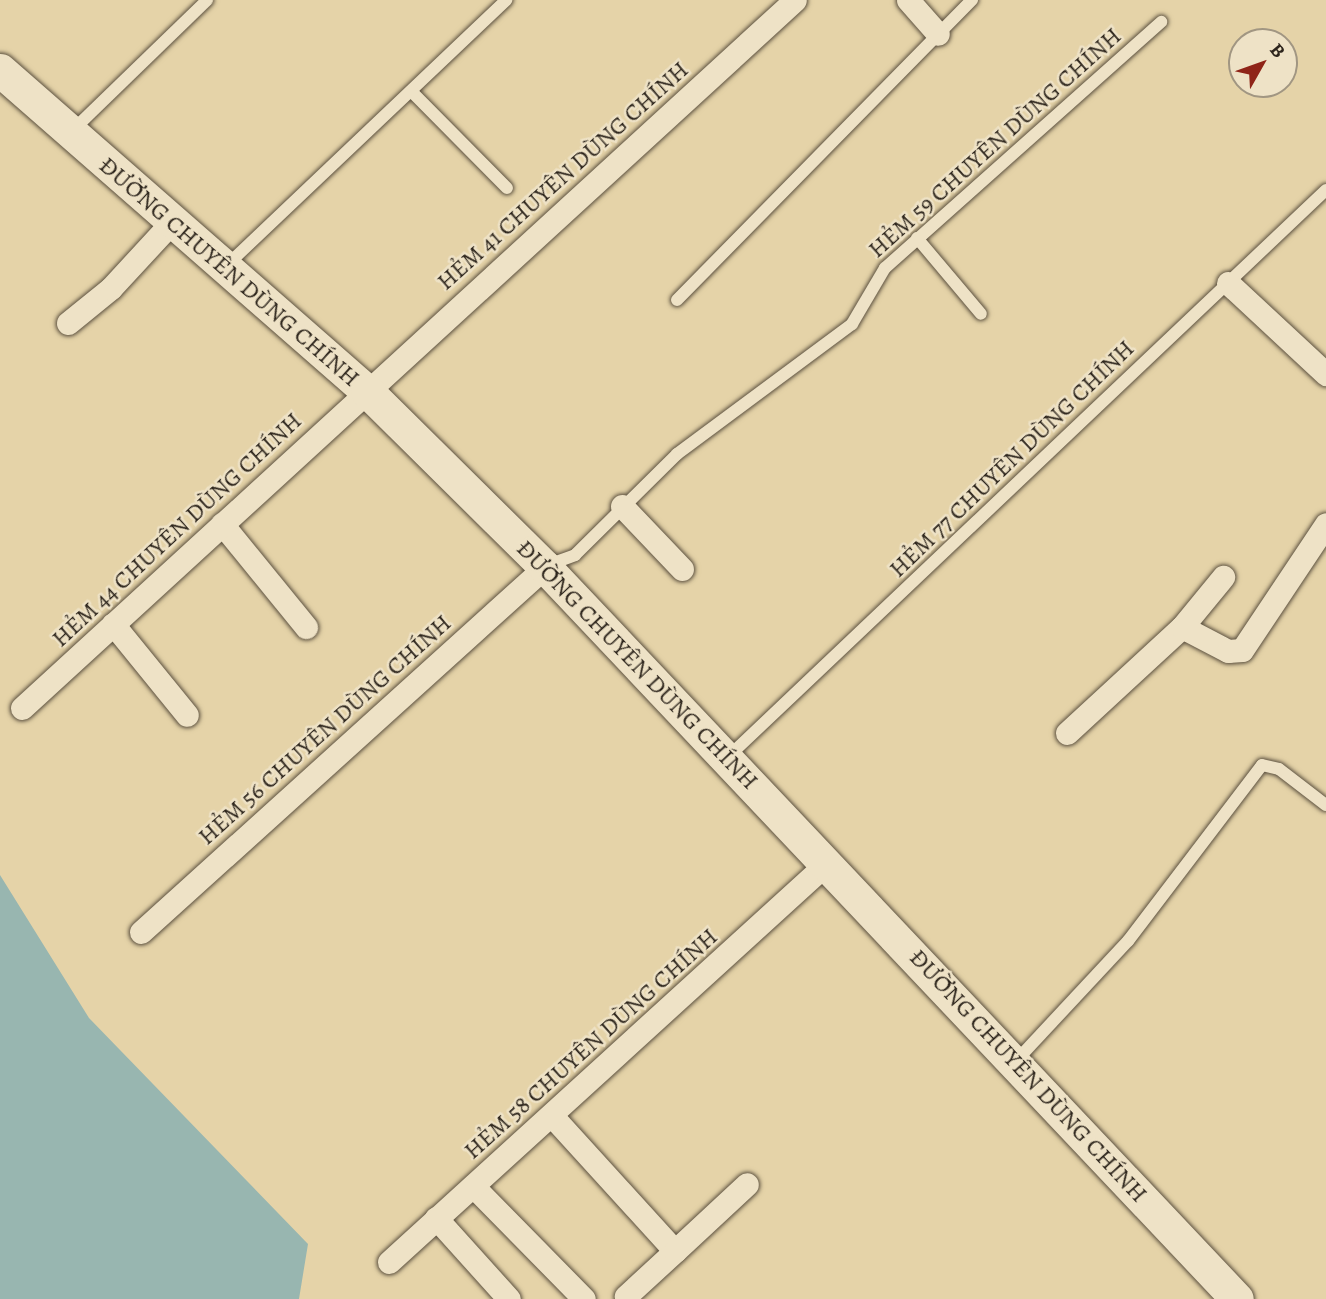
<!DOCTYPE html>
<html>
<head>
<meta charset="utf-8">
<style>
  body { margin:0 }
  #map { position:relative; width:1326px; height:1299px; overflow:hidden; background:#e5d3a8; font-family:Alegreya,serif }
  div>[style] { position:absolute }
  .water>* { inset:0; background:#98b6b0 }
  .roads { filter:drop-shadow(0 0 2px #5b503f) drop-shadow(0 0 2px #5b503f) }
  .lane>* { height:12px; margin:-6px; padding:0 6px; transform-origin:6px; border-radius:6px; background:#eee2c6 }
  .street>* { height:23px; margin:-11.5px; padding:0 11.5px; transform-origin:11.5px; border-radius:11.5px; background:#eee2c6 }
  .secondary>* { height:33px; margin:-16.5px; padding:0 16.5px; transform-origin:16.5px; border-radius:16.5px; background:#eee2c6 }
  span { translate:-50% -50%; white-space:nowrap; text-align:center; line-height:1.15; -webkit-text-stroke:5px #eee2c6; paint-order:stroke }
  .street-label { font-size:24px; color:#2d251c }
  .north { position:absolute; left:1228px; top:28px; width:70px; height:70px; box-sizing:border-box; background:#eee2c6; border:2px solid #a19682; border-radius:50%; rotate:50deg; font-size:19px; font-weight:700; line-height:28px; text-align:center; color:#2d251c }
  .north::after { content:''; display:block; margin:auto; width:24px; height:32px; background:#8f2418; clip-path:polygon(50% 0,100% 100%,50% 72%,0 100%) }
</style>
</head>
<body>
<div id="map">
  <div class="water">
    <i style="clip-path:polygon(0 875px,89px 1018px,308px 1244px,299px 1299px,0 1299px)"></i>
  </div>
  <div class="roads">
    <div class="lane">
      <i style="left:412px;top:92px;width:135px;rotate:45.3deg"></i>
      <i style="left:72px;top:131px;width:188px;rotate:-44.1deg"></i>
      <i style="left:917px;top:238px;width:99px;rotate:49.9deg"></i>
      <i style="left:225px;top:267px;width:388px;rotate:-43.5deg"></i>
      <i style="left:677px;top:300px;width:421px;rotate:-45.5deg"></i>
      <i style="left:548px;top:565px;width:29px;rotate:-20deg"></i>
      <i style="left:575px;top:555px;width:144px;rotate:-44.7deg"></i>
      <i style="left:677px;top:454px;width:218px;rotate:-36.6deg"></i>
      <i style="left:852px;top:324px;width:65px;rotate:-59.5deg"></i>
      <i style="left:885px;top:268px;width:370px;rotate:-41.7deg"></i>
      <i style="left:728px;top:757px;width:824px;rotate:-43.48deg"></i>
      <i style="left:1016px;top:1061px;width:164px;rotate:-47deg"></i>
      <i style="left:1128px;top:941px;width:221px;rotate:-52.7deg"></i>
      <i style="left:1262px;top:765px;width:17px;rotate:13deg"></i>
      <i style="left:1279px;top:769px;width:59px;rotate:37.5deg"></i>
    </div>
    <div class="street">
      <i style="left:908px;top:0;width:45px;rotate:48.6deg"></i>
      <i style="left:1228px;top:283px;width:134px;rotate:42.9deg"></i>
      <i style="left:68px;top:323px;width:55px;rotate:-39.1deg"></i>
      <i style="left:111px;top:288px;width:90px;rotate:-47.3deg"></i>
      <i style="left:622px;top:506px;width:87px;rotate:46.4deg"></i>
      <i style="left:222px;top:524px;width:133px;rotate:50.8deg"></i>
      <i style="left:113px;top:624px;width:117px;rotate:50.9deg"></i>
      <i style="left:1182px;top:627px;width:65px;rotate:-50.6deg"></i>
      <i style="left:22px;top:708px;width:1048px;rotate:-42.49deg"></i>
      <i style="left:1067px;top:733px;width:156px;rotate:-42.7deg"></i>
      <i style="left:1182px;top:627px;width:52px;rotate:27.6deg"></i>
      <i style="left:1228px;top:651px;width:14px;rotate:-4deg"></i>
      <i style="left:1242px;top:650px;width:151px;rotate:-56.3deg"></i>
      <i style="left:141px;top:932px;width:544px;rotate:-42.1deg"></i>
      <i style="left:553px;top:1117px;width:181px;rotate:47.7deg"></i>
      <i style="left:675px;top:1251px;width:67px;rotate:137.4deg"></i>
      <i style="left:473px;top:1186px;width:158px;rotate:45.5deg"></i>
      <i style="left:436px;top:1218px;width:109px;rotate:48deg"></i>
      <i style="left:675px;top:1251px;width:98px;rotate:-42.9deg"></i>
      <i style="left:389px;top:1262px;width:591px;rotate:-42.33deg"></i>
    </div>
    <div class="secondary">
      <i style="left:0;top:70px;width:488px;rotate:41.2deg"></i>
      <i style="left:367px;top:391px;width:250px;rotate:44.7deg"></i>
      <i style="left:545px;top:567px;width:1007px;rotate:46.61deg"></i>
    </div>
  </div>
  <div class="street-label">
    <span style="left:995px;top:143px;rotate:-42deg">HẺM 59 CHUYÊN DÙNG CHÍNH</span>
    <span style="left:563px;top:176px;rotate:-42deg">HẺM 41 CHUYÊN DÙNG CHÍNH</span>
    <span style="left:229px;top:272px;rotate:41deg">ĐƯỜNG CHUYÊN DÙNG CHÍNH</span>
    <span style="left:1012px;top:459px;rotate:-44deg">HẺM 77 CHUYÊN DÙNG CHÍNH</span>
    <span style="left:177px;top:530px;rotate:-43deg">HẺM 44 CHUYÊN DÙNG CHÍNH</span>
    <span style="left:637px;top:665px;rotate:46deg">ĐƯỜNG CHUYÊN DÙNG CHÍNH</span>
    <span style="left:325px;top:730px;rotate:-42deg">HẺM 56 CHUYÊN DÙNG CHÍNH</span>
    <span style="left:591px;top:1044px;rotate:-42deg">HẺM 58 CHUYÊN DÙNG CHÍNH</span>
    <span style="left:1028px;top:1076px;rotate:47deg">ĐƯỜNG CHUYÊN DÙNG CHÍNH</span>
  </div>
  <div class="north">B</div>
</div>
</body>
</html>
